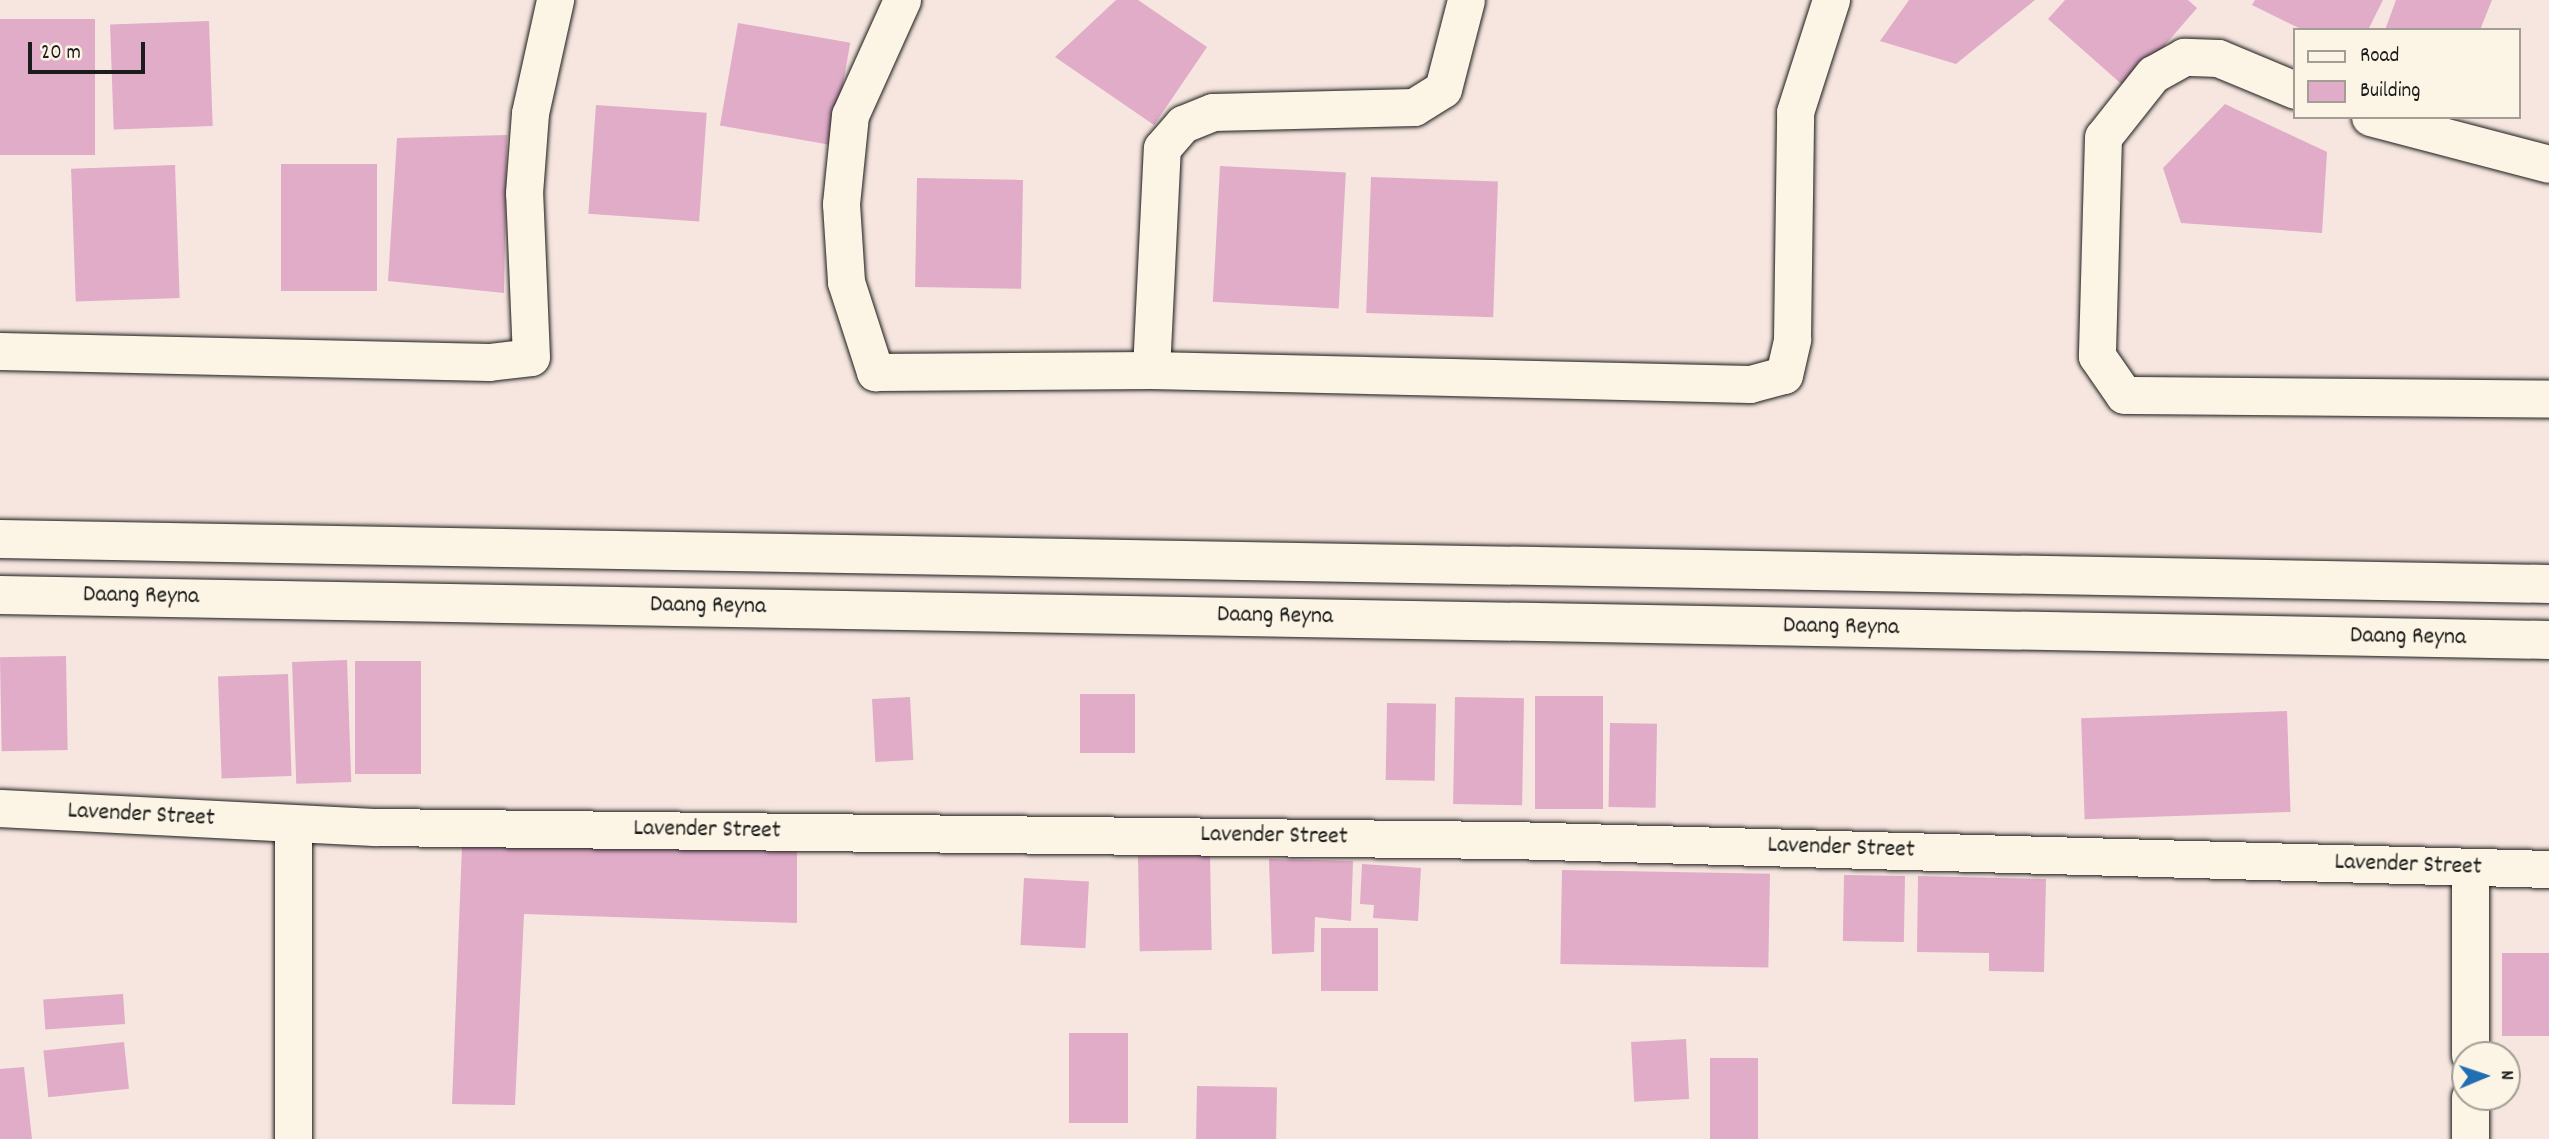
<!DOCTYPE html>
<html>
<head>
<meta charset="utf-8">
<style>
  body { margin:0 }
  #map { position:relative; width:2549px; height:1139px; overflow:hidden; background:#f6e6df; font-family:Dekko,sans-serif }
  div>[style] { position:absolute }
  .building>* { inset:0; background:#e0acc8; transform-origin:0 0 }
  .roads { filter:drop-shadow(0 0 2px #1c1c1c) drop-shadow(0 0 2px #1c1c1c) }
  .minor>* { height:37px; margin:-18.5px; padding:0 18.5px; transform-origin:18.5px; border-radius:18.5px; background:#fcf5e5 }
  .secondary>* { height:38px; margin:-19px; padding:0 19px; transform-origin:19px; border-radius:19px; background:#fcf5e5 }
  span { translate:-50% -50%; white-space:nowrap; text-align:center; line-height:1.15; -webkit-text-stroke:7px #fcf5e5; paint-order:stroke }
  .street-label { font-size:24px; color:#1c1c1c }
  .legend { position:absolute; left:2293px; top:28px; width:228px; height:91px; box-sizing:border-box; background:#fcf5e5; border:2px solid #a29e95; margin:0; padding:9px 12px; list-style:none; font-size:21px; color:#1c1c1c }
  .legend li { display:flex; align-items:center; gap:14px; height:35px }
  .legend b { width:35px; border:2px solid #a29e95 }
  .north { position:absolute; left:2451px; top:1041px; width:70px; height:70px; box-sizing:border-box; background:#fcf5e5; border:2px solid #a29e95; border-radius:50%; rotate:88deg; font-size:19px; font-weight:700; line-height:28px; text-align:center; color:#1c1c1c }
  .north::after { content:''; display:block; margin:auto; width:24px; height:32px; background:#1f6fb2; clip-path:polygon(50% 0,100% 100%,50% 72%,0 100%) }
  .scale { position:absolute; left:28px; top:42px; width:117px; height:32px; box-sizing:border-box; border:4px solid #1c1c1c; border-top:0; padding-left:9px; font-size:21px; line-height:24px; white-space:nowrap; color:#1c1c1c; -webkit-text-stroke:5px #fcf5e5; paint-order:stroke }
</style>
</head>
<body>
<div id="map">
  <div class="building">
    <i style="clip-path:polygon(1116px 0,1138px 0,1207px 47px,1154px 125px,1055px 57px)"></i>
    <i style="clip-path:polygon(1909px 0,2035px 0,1956px 64px,1880px 41px)"></i>
    <i style="clip-path:polygon(2065px 0,2188px 0,2197px 8px,2127px 89px,2048px 19px)"></i>
    <i style="clip-path:polygon(2255px 0,2383px 0,2368px 30px,2303px 30px,2252px 5px)"></i>
    <i style="clip-path:polygon(2396px 0,2492px 0,2480px 30px,2385px 30px)"></i>
    <i style="left:0;top:19px;width:95px;height:136px"></i>
    <i style="left:209px;top:21px;width:105px;height:99px;rotate:88deg"></i>
    <i style="left:738px;top:23px;width:114px;height:104px;rotate:10deg"></i>
    <i style="clip-path:polygon(2225px 104px,2327px 152px,2322px 233px,2181px 223px,2163px 168px)"></i>
    <i style="left:596px;top:105px;width:111px;height:109px;rotate:4deg"></i>
    <i style="clip-path:polygon(507px 135px,504px 293px,388px 281px,397px 138px)"></i>
    <i style="left:281px;top:164px;width:96px;height:127px"></i>
    <i style="left:175px;top:165px;width:133px;height:104px;rotate:88deg"></i>
    <i style="left:1220px;top:166px;width:126px;height:136px;rotate:3deg"></i>
    <i style="left:1371px;top:177px;width:127px;height:136px;rotate:2deg"></i>
    <i style="left:917px;top:178px;width:106px;height:109px;rotate:1deg"></i>
    <i style="left:66px;top:656px;width:94px;height:66px;rotate:89deg"></i>
    <i style="left:347px;top:660px;width:122px;height:55px;rotate:88deg"></i>
    <i style="left:355px;top:661px;width:66px;height:113px"></i>
    <i style="left:288px;top:674px;width:102px;height:70px;rotate:88deg"></i>
    <i style="left:1080px;top:694px;width:55px;height:59px"></i>
    <i style="left:1535px;top:696px;width:68px;height:113px"></i>
    <i style="left:910px;top:697px;width:63px;height:38px;rotate:87deg"></i>
    <i style="left:1455px;top:697px;width:69px;height:107px;rotate:1deg"></i>
    <i style="left:1387px;top:703px;width:49px;height:77px;rotate:1deg"></i>
    <i style="left:2287px;top:711px;width:101px;height:206px;rotate:88deg"></i>
    <i style="left:1610px;top:723px;width:47px;height:84px;rotate:1deg"></i>
    <i style="clip-path:polygon(462px 846px,797px 850px,797px 923px,524px 914px,515px 1105px,452px 1104px)"></i>
    <i style="left:1210px;top:855px;width:95px;height:72px;rotate:89deg"></i>
    <i style="clip-path:polygon(1269px 859px,1353px 861px,1351px 921px,1315px 917px,1314px 952px,1272px 954px)"></i>
    <i style="clip-path:polygon(1362px 864px,1421px 868px,1418px 921px,1373px 918px,1374px 905px,1360px 904px)"></i>
    <i style="left:1562px;top:870px;width:208px;height:94px;rotate:1deg"></i>
    <i style="left:1844px;top:875px;width:61px;height:66px;rotate:1deg"></i>
    <i style="clip-path:polygon(1918px 876px,2046px 879px,2044px 972px,1989px 971px,1989px 953px,1917px 952px)"></i>
    <i style="left:1024px;top:878px;width:65px;height:67px;rotate:3deg"></i>
    <i style="left:1321px;top:928px;width:57px;height:63px"></i>
    <i style="left:2502px;top:953px;width:47px;height:83px"></i>
    <i style="left:123px;top:994px;width:30px;height:80px;rotate:86deg"></i>
    <i style="left:1069px;top:1033px;width:59px;height:90px"></i>
    <i style="left:1686px;top:1039px;width:60px;height:55px;rotate:87deg"></i>
    <i style="left:124px;top:1042px;width:47px;height:81px;rotate:84deg"></i>
    <i style="left:1710px;top:1058px;width:48px;height:81px"></i>
    <i style="clip-path:polygon(24px 1067px,32px 1139px,0 1139px,0 1069px)"></i>
    <i style="left:1197px;top:1086px;width:80px;height:53px;rotate:1deg"></i>
  </div>
  <div class="roads">
    <div class="minor">
      <i style="left:902px;top:0;width:126px;rotate:114.3deg"></i>
      <i style="left:850px;top:115px;width:89px;rotate:95.8deg"></i>
      <i style="left:841px;top:204px;width:78px;rotate:86.3deg"></i>
      <i style="left:846px;top:282px;width:95px;rotate:72.1deg"></i>
      <i style="left:875px;top:372px;width:276px;rotate:-0.4deg"></i>
      <i style="left:1151px;top:370px;width:599px;rotate:1.34deg"></i>
      <i style="left:1750px;top:384px;width:35px;rotate:-15deg"></i>
      <i style="left:1784px;top:375px;width:37px;rotate:-77deg"></i>
      <i style="left:1792px;top:339px;width:227px;rotate:-89.2deg"></i>
      <i style="left:1795px;top:112px;width:118px;rotate:-72.2deg"></i>
      <i style="left:2295px;top:90px;width:83px;rotate:-157.4deg"></i>
      <i style="left:2218px;top:58px;width:34px;rotate:-178deg"></i>
      <i style="left:2184px;top:57px;width:35px;rotate:151deg"></i>
      <i style="left:2153px;top:74px;width:80px;rotate:128.4deg"></i>
      <i style="left:2103px;top:137px;width:219px;rotate:91.6deg"></i>
      <i style="left:2097px;top:356px;width:47px;rotate:55.3deg"></i>
      <i style="left:2124px;top:395px;width:425px;rotate:0.5deg"></i>
      <i style="left:2370px;top:117px;width:185px;rotate:14.7deg"></i>
      <i style="left:0;top:351px;width:489px;rotate:1.3deg"></i>
      <i style="left:489px;top:362px;width:42px;rotate:-6.8deg"></i>
      <i style="left:531px;top:357px;width:164px;rotate:-92.4deg"></i>
      <i style="left:524px;top:193px;width:80px;rotate:-85.7deg"></i>
      <i style="left:530px;top:113px;width:116px;rotate:-77.5deg"></i>
      <i style="left:1151px;top:370px;width:222px;rotate:-87.2deg"></i>
      <i style="left:1162px;top:148px;width:32px;rotate:-49deg"></i>
      <i style="left:1183px;top:124px;width:32px;rotate:-22deg"></i>
      <i style="left:1213px;top:112px;width:201px;rotate:-1.4deg"></i>
      <i style="left:1414px;top:107px;width:34px;rotate:-32deg"></i>
      <i style="left:1443px;top:89px;width:92px;rotate:-75.5deg"></i>
      <i style="left:0;top:808px;width:375px;rotate:2.9deg"></i>
      <i style="left:375px;top:827px;width:1136px;rotate:0.66deg"></i>
      <i style="left:1511px;top:840px;width:1038px;rotate:1.6deg"></i>
      <i style="left:2470px;top:1055px;width:187px;rotate:-90deg"></i>
      <i style="left:293px;top:1139px;width:314px;rotate:-90deg"></i>
      <i style="left:2470px;top:1139px;width:42px;rotate:-90deg"></i>
    </div>
    <div class="secondary">
      <i style="left:0;top:539px;width:2549px;rotate:1.01deg"></i>
      <i style="left:0;top:595px;width:2549px;rotate:1.01deg"></i>
    </div>
  </div>
  <div class="street-label">
    <span style="left:141px;top:597px;rotate:1deg">Daang Reyna</span>
    <span style="left:708px;top:607px;rotate:1deg">Daang Reyna</span>
    <span style="left:1275px;top:617px;rotate:1deg">Daang Reyna</span>
    <span style="left:1841px;top:628px;rotate:1deg">Daang Reyna</span>
    <span style="left:2408px;top:638px;rotate:1deg">Daang Reyna</span>
    <span style="left:141px;top:816px;rotate:3deg">Lavender Street</span>
    <span style="left:707px;top:831px;rotate:1deg">Lavender Street</span>
    <span style="left:1274px;top:837px;rotate:1deg">Lavender Street</span>
    <span style="left:1841px;top:849px;rotate:2deg">Lavender Street</span>
    <span style="left:2408px;top:866px;rotate:2deg">Lavender Street</span>
  </div>
  <ul class="legend">
  <li><b style="height:9px;background:#fcf5e5"></b>Road</li>
  <li><b style="height:19px;background:#e0acc8"></b>Building</li>
  </ul>
  <div class="north">N</div>
  <div class="scale">20 m</div>
</div>
</body>
</html>
